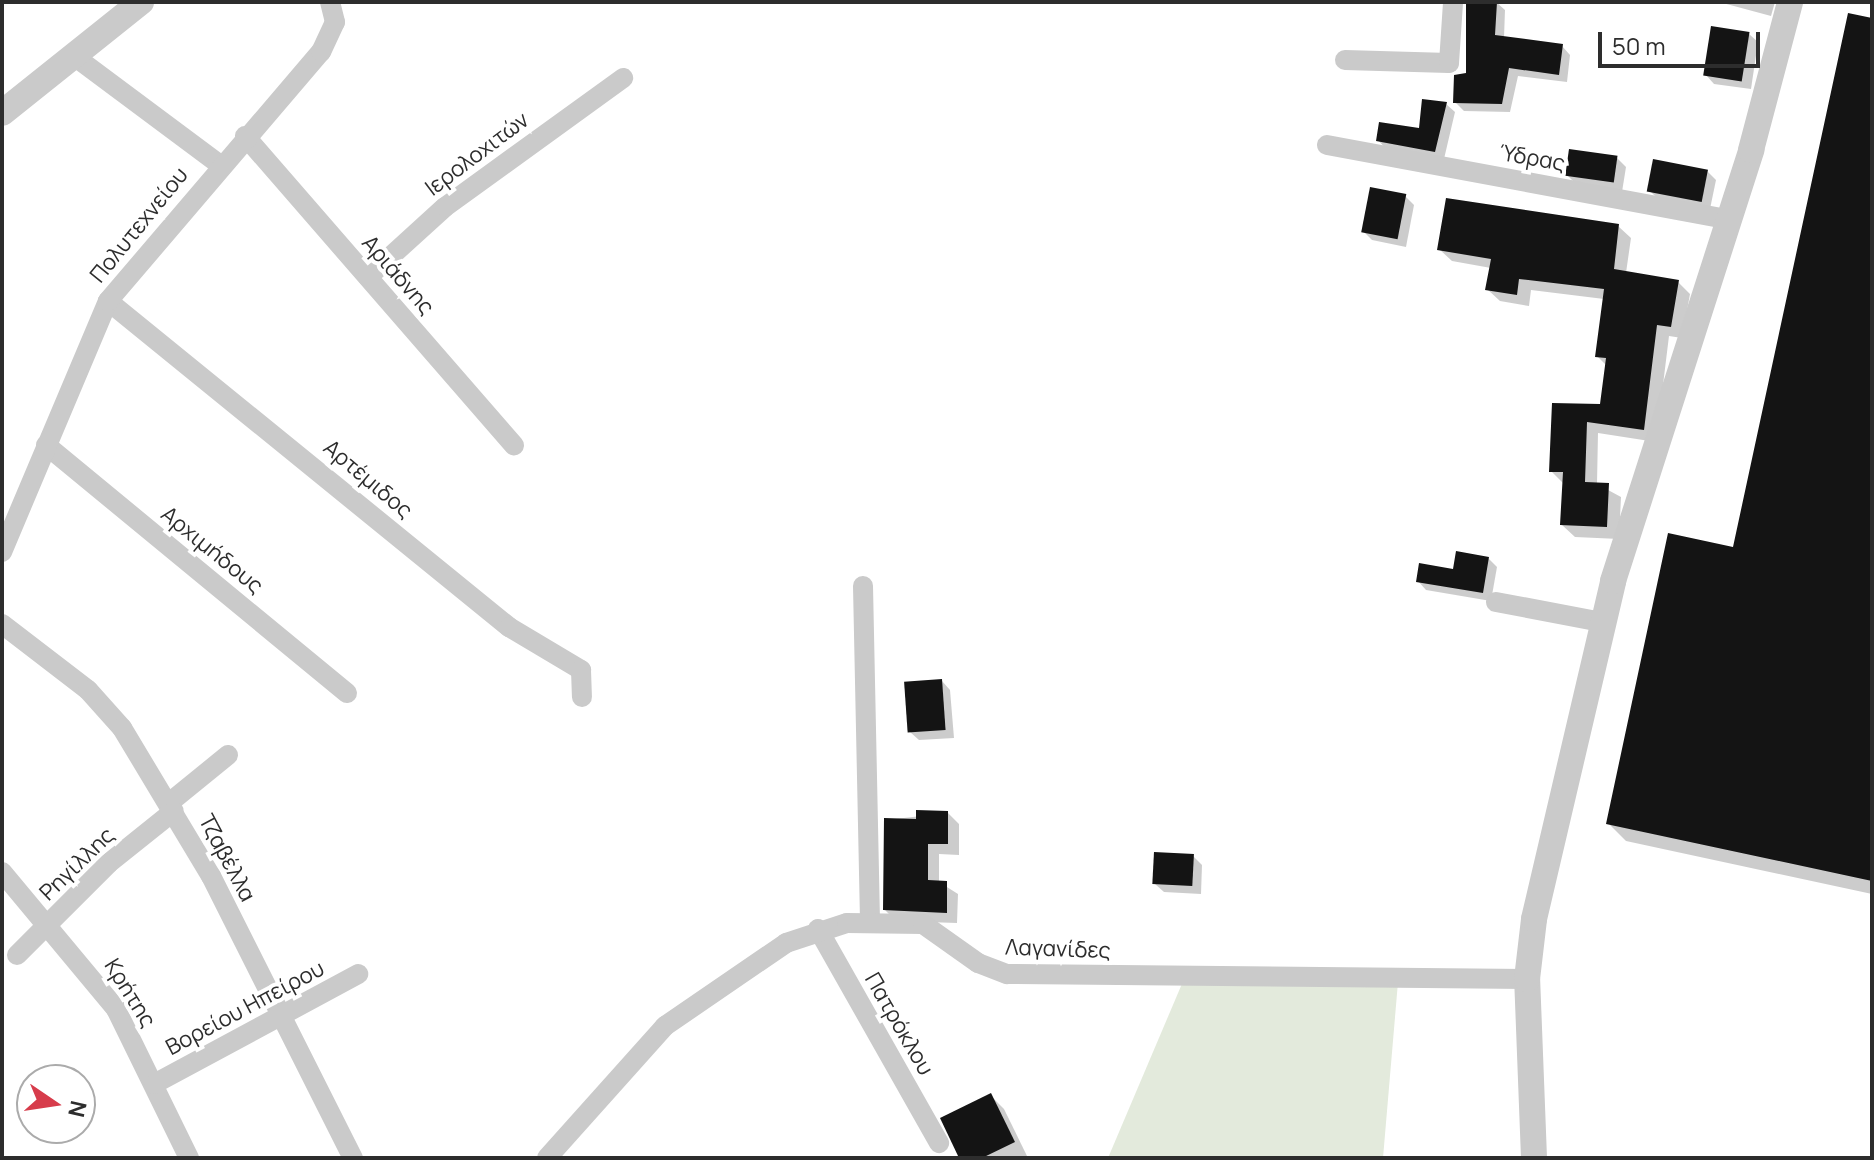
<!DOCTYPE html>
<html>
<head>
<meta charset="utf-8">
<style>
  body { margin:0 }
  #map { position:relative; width:1874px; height:1160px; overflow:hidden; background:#fff; font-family:Manrope,sans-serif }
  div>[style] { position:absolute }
  .green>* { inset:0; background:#e3eadc }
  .shadow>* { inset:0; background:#0003 }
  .building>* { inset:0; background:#141414; transform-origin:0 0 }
  .minor>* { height:20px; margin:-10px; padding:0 10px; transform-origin:10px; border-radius:10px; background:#cacaca }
  .tertiary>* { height:26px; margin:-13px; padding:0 13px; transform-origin:13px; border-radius:13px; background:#cacaca }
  span { translate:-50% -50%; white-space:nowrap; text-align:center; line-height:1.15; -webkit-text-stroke:8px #fff; paint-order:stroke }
  .street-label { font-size:22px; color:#2d2d2d }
  .frame { position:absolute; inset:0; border:4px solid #2d2d2d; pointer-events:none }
  .north { position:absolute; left:16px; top:1064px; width:80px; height:80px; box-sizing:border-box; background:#fff; border:2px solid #ababab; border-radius:50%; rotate:103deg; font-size:22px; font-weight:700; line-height:32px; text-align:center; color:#2d2d2d }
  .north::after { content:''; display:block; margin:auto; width:28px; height:36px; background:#d73c4b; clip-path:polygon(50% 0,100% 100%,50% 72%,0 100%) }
  .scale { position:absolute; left:1598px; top:32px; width:162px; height:36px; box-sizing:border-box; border:4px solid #2d2d2d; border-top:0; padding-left:10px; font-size:24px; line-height:28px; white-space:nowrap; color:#2d2d2d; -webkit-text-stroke:6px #fff; paint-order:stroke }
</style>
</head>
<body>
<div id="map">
  <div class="green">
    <i style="clip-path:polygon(1184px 979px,1398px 982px,1383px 1158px,1108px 1158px)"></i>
  </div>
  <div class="shadow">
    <i style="clip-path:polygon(1467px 2px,1496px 2px,1505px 10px,1504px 38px,1562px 46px,1570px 55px,1567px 82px,1518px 76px,1510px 112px,1464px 111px,1455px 102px,1468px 75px)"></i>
    <i style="clip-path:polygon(1719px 2px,1775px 2px,1771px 16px)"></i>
    <i style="clip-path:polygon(1872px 20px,1872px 894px,1626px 841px,1608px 823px,1735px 549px)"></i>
    <i style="clip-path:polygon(1749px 34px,1758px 42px,1751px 89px,1714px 84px,1706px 75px)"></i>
    <i style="clip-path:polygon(1446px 104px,1455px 112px,1444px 159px,1386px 149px,1378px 140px,1421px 131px)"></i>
    <i style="clip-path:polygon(1617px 158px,1626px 167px,1622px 192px,1576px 184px,1567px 175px)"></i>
    <i style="clip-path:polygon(1707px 171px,1716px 180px,1710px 209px,1658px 199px,1649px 190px)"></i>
    <i style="clip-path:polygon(1405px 196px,1414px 205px,1406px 247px,1372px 240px,1364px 232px)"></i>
    <i style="clip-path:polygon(1618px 226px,1631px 238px,1626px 273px,1678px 282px,1690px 294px,1682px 338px,1669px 336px,1656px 442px,1598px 433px,1597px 484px,1621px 497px,1619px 539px,1575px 537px,1562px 525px,1564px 484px,1551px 471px,1554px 405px,1602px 406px,1607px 366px,1597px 356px,1604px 299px,1531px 290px,1529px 306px,1500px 301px,1487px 289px,1491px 268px,1452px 261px,1439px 249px)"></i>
    <i style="clip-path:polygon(1488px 558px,1497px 567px,1491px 601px,1426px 590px,1418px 581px)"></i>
    <i style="clip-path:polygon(942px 681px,950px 690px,954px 738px,919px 740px,910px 732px)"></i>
    <i style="clip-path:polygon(948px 813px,959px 824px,959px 855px,939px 854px,939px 882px,958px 894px,957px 923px,896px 921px,885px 910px,886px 820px)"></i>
    <i style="clip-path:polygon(1193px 856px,1202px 865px,1201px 894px,1164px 892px,1155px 884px)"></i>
    <i style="clip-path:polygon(990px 1095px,1004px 1109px,1027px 1156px,961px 1158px)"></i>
  </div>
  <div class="building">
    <i style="clip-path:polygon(1466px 2px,1497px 2px,1495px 35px,1563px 44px,1559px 75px,1509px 68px,1502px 104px,1453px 103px,1454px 75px,1466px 73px)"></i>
    <i style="clip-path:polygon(1848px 13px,1872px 18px,1872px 881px,1606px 824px,1668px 533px,1733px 547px)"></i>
    <i style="left:1711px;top:26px;width:39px;height:50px;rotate:9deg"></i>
    <i style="clip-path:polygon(1422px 99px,1447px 102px,1435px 152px,1376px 141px,1379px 122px,1419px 128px)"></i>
    <i style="left:1569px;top:149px;width:49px;height:27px;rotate:8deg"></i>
    <i style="left:1653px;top:159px;width:56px;height:33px;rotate:11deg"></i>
    <i style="left:1370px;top:187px;width:37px;height:46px;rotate:11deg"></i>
    <i style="clip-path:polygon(1446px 198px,1619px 224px,1614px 269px,1679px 280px,1671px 327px,1657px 325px,1644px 430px,1587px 422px,1585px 482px,1609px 483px,1607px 527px,1560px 525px,1563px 472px,1549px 472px,1552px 403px,1600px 404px,1606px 358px,1595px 357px,1604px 289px,1519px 279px,1517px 295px,1485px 290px,1491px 259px,1437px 250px)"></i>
    <i style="clip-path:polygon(1456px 551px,1489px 557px,1483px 593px,1416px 582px,1419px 563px,1453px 569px)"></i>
    <i style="left:942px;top:679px;width:51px;height:38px;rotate:86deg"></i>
    <i style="clip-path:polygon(916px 810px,948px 811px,948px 844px,928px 844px,928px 880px,947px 881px,947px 913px,883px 910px,884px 818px,916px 819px)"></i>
    <i style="left:1154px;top:852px;width:40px;height:32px;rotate:3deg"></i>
    <i style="clip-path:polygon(991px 1093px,1015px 1142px,982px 1158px,959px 1158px,940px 1118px)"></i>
  </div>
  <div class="minor">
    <i style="left:74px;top:56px;width:182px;rotate:36.7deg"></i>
    <i style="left:1345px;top:60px;width:104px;rotate:1.7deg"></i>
    <i style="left:1449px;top:63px;width:61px;rotate:-86.2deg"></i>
    <i style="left:245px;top:136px;width:410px;rotate:49deg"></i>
    <i style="left:1327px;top:145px;width:408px;rotate:10.5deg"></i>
    <i style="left:368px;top:277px;width:104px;rotate:-42.3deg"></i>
    <i style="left:445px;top:207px;width:220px;rotate:-35.9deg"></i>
    <i style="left:108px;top:301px;width:517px;rotate:39.11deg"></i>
    <i style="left:509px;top:627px;width:84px;rotate:30.8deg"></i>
    <i style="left:581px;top:670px;width:27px;rotate:88deg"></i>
    <i style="left:46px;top:445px;width:390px;rotate:39.5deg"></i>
    <i style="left:2px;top:552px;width:272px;rotate:-67.1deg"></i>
    <i style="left:108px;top:301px;width:328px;rotate:-49.5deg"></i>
    <i style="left:321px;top:52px;width:33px;rotate:-65deg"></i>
    <i style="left:335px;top:22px;width:21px;rotate:-104deg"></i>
    <i style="left:863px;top:586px;width:335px;rotate:88.8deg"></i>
    <i style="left:1496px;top:602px;width:108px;rotate:10.7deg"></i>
    <i style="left:2px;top:624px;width:108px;rotate:37.5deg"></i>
    <i style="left:88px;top:690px;width:51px;rotate:48.2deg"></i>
    <i style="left:122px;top:728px;width:173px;rotate:59deg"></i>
    <i style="left:211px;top:876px;width:316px;rotate:63.3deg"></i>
    <i style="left:169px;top:803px;width:76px;rotate:-39.1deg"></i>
    <i style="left:2px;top:872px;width:178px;rotate:50.2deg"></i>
    <i style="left:116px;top:1009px;width:166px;rotate:63.9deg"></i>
    <i style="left:818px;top:929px;width:246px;rotate:60.5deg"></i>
    <i style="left:17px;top:955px;width:130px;rotate:-45deg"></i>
    <i style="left:109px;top:863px;width:83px;rotate:-38.7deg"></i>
    <i style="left:154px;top:1084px;width:232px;rotate:-28.3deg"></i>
    <i style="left:547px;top:1158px;width:177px;rotate:-48.2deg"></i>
    <i style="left:665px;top:1026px;width:147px;rotate:-34.4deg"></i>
    <i style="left:786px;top:943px;width:64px;rotate:-18.2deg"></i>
    <i style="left:847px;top:923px;width:76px;rotate:0.8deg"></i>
    <i style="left:923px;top:924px;width:67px;rotate:35.3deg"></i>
    <i style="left:978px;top:963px;width:31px;rotate:21deg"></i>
    <i style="left:1007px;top:974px;width:520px;rotate:0.55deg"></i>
  </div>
  <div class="tertiary">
    <i style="left:2px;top:113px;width:178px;rotate:-38.6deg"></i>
    <i style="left:1534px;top:1158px;width:179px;rotate:-92.2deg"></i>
    <i style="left:1527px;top:979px;width:60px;rotate:-83.3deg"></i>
    <i style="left:1534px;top:919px;width:347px;rotate:-76.8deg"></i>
    <i style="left:1613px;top:581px;width:453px;rotate:-72.2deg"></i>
    <i style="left:1751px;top:150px;width:153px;rotate:-75.2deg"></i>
  </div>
  <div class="street-label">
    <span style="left:477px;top:154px;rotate:-37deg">Ιερολοχιτών</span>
    <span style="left:1532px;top:158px;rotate:10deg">Ύδρας</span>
    <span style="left:139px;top:225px;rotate:-51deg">Πολυτεχνείου</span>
    <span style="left:398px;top:275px;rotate:49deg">Αριάδνης</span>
    <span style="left:368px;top:479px;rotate:40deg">Αρτέμιδος</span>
    <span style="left:212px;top:550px;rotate:39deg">Αρχιμήδους</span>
    <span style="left:227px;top:858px;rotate:62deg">Τζαβέλλα</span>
    <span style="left:77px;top:864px;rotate:-44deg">Ρηγίλλης</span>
    <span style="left:1058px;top:949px;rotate:2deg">Λαγανίδες</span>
    <span style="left:130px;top:993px;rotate:58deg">Κρήτης</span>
    <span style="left:245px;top:1008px;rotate:-28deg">Βορείου Ηπείρου</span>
    <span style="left:899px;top:1024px;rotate:60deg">Πατρόκλου</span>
  </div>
  <div class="frame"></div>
  <div class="north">N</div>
  <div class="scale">50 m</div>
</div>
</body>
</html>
